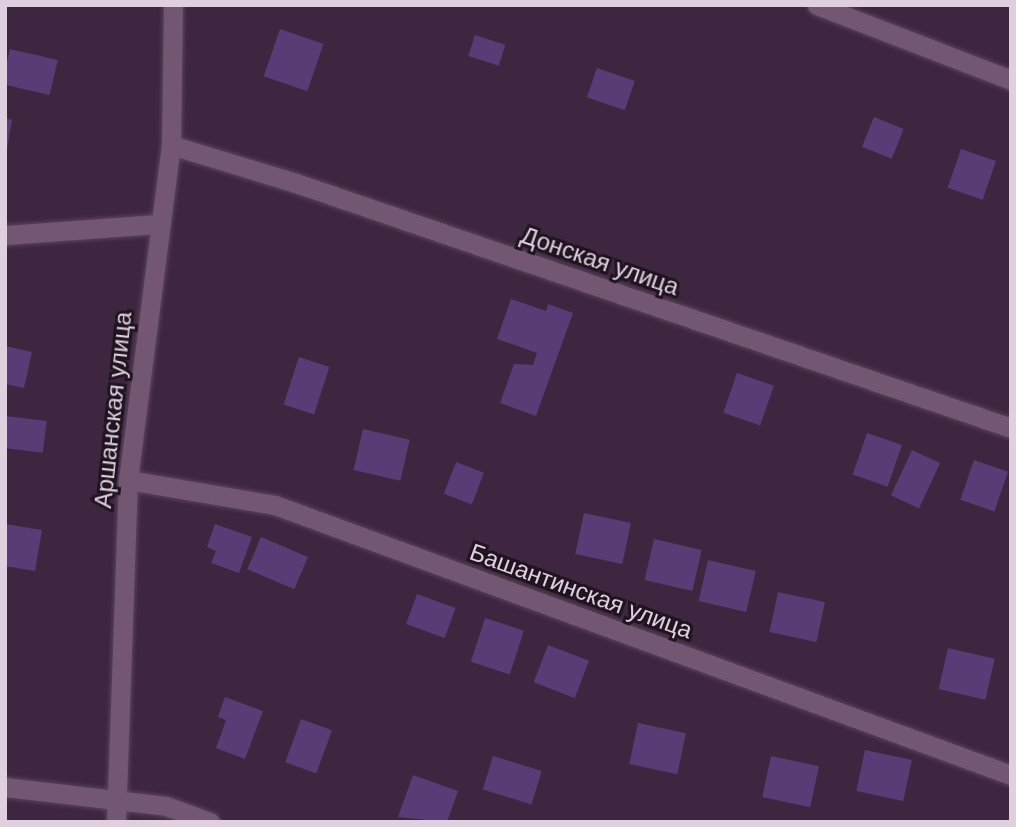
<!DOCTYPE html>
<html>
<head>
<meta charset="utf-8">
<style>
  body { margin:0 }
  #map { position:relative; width:1016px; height:827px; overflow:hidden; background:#3f2640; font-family:Arial,sans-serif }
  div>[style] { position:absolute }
  .building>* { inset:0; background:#593b76; transform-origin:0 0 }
  .roads { filter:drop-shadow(0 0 2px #59445a) drop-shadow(0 0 2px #59445a) }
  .minor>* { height:19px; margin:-9.5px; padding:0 9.5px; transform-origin:9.5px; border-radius:9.5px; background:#725672 }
  .tertiary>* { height:19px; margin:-9.5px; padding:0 9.5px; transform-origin:9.5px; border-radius:9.5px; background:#725672 }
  span { translate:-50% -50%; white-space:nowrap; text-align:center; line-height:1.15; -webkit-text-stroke:6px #1f1420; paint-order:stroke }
  .street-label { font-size:24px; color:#e0cfdf }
  .frame { position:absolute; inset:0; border:7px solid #e0cfdf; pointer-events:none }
</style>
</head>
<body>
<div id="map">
  <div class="building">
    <i style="left:280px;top:29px;width:46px;height:50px;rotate:19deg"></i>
    <i style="left:475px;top:35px;width:32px;height:22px;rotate:18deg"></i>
    <i style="left:10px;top:49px;width:49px;height:36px;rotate:13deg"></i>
    <i style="left:597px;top:68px;width:40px;height:31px;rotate:19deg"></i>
    <i style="left:874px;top:117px;width:32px;height:32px;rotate:22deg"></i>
    <i style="clip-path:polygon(5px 118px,12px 120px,7px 149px,5px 149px)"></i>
    <i style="left:961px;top:149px;width:37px;height:41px;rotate:19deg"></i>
    <i style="clip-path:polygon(511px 299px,546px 311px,548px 304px,573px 313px,536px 416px,500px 403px,514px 364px,533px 365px,537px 353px,497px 339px)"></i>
    <i style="clip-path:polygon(5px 346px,32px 352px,24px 388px,5px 384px)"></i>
    <i style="left:299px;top:357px;width:32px;height:50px;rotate:18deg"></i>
    <i style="left:737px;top:373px;width:39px;height:42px;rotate:19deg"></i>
    <i style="left:6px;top:416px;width:41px;height:32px;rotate:7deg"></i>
    <i style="left:363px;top:429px;width:48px;height:42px;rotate:13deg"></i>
    <i style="left:867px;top:433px;width:37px;height:44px;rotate:19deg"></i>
    <i style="left:912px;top:450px;width:31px;height:50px;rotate:25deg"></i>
    <i style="left:974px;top:460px;width:36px;height:42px;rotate:19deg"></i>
    <i style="left:456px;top:462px;width:30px;height:34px;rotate:21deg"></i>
    <i style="left:584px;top:513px;width:48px;height:42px;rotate:12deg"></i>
    <i style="clip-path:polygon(5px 524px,42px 530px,35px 571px,5px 566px)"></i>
    <i style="clip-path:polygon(215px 524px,252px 537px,239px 573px,211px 563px,216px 551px,207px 547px)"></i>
    <i style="left:261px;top:537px;width:51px;height:35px;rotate:23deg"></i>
    <i style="left:654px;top:539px;width:49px;height:42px;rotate:13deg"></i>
    <i style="left:708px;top:560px;width:49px;height:42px;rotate:13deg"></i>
    <i style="left:778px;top:592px;width:48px;height:41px;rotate:12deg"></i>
    <i style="left:417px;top:594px;width:41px;height:32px;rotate:20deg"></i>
    <i style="left:485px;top:618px;width:41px;height:46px;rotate:18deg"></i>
    <i style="left:548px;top:645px;width:44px;height:40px;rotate:21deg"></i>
    <i style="left:948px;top:648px;width:48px;height:42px;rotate:13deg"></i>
    <i style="clip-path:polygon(225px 697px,263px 711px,245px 759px,216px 748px,226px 720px,218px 717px)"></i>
    <i style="left:301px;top:719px;width:33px;height:46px;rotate:20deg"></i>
    <i style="left:638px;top:723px;width:49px;height:42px;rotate:12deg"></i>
    <i style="left:865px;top:750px;width:48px;height:42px;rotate:12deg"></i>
    <i style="left:493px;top:756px;width:51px;height:35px;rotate:17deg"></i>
    <i style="left:771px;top:756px;width:49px;height:42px;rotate:12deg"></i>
    <i style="clip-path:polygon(413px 775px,458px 791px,447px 822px,398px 817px)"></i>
  </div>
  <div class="roads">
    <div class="minor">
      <i style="left:817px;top:5px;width:208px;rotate:21.1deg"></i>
      <i style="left:171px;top:145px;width:131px;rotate:16.9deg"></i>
      <i style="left:296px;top:183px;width:756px;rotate:18.91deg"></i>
      <i style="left:5px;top:235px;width:154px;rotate:-4.1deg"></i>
      <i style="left:128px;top:480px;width:149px;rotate:9.7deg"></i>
      <i style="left:275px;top:505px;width:784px;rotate:20.15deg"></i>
      <i style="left:5px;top:787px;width:162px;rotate:6.7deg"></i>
      <i style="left:166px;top:806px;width:47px;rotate:20deg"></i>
    </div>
    <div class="tertiary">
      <i style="left:116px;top:822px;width:342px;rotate:-88deg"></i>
      <i style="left:128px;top:480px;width:338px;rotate:-82.7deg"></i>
      <i style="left:171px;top:145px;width:140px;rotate:-89.2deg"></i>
    </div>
  </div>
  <div class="street-label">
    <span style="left:600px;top:261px;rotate:19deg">Донская улица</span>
    <span style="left:113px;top:410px;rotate:-84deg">Аршанская улица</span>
    <span style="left:581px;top:591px;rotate:20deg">Башантинская улица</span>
  </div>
  <div class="frame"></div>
</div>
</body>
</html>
